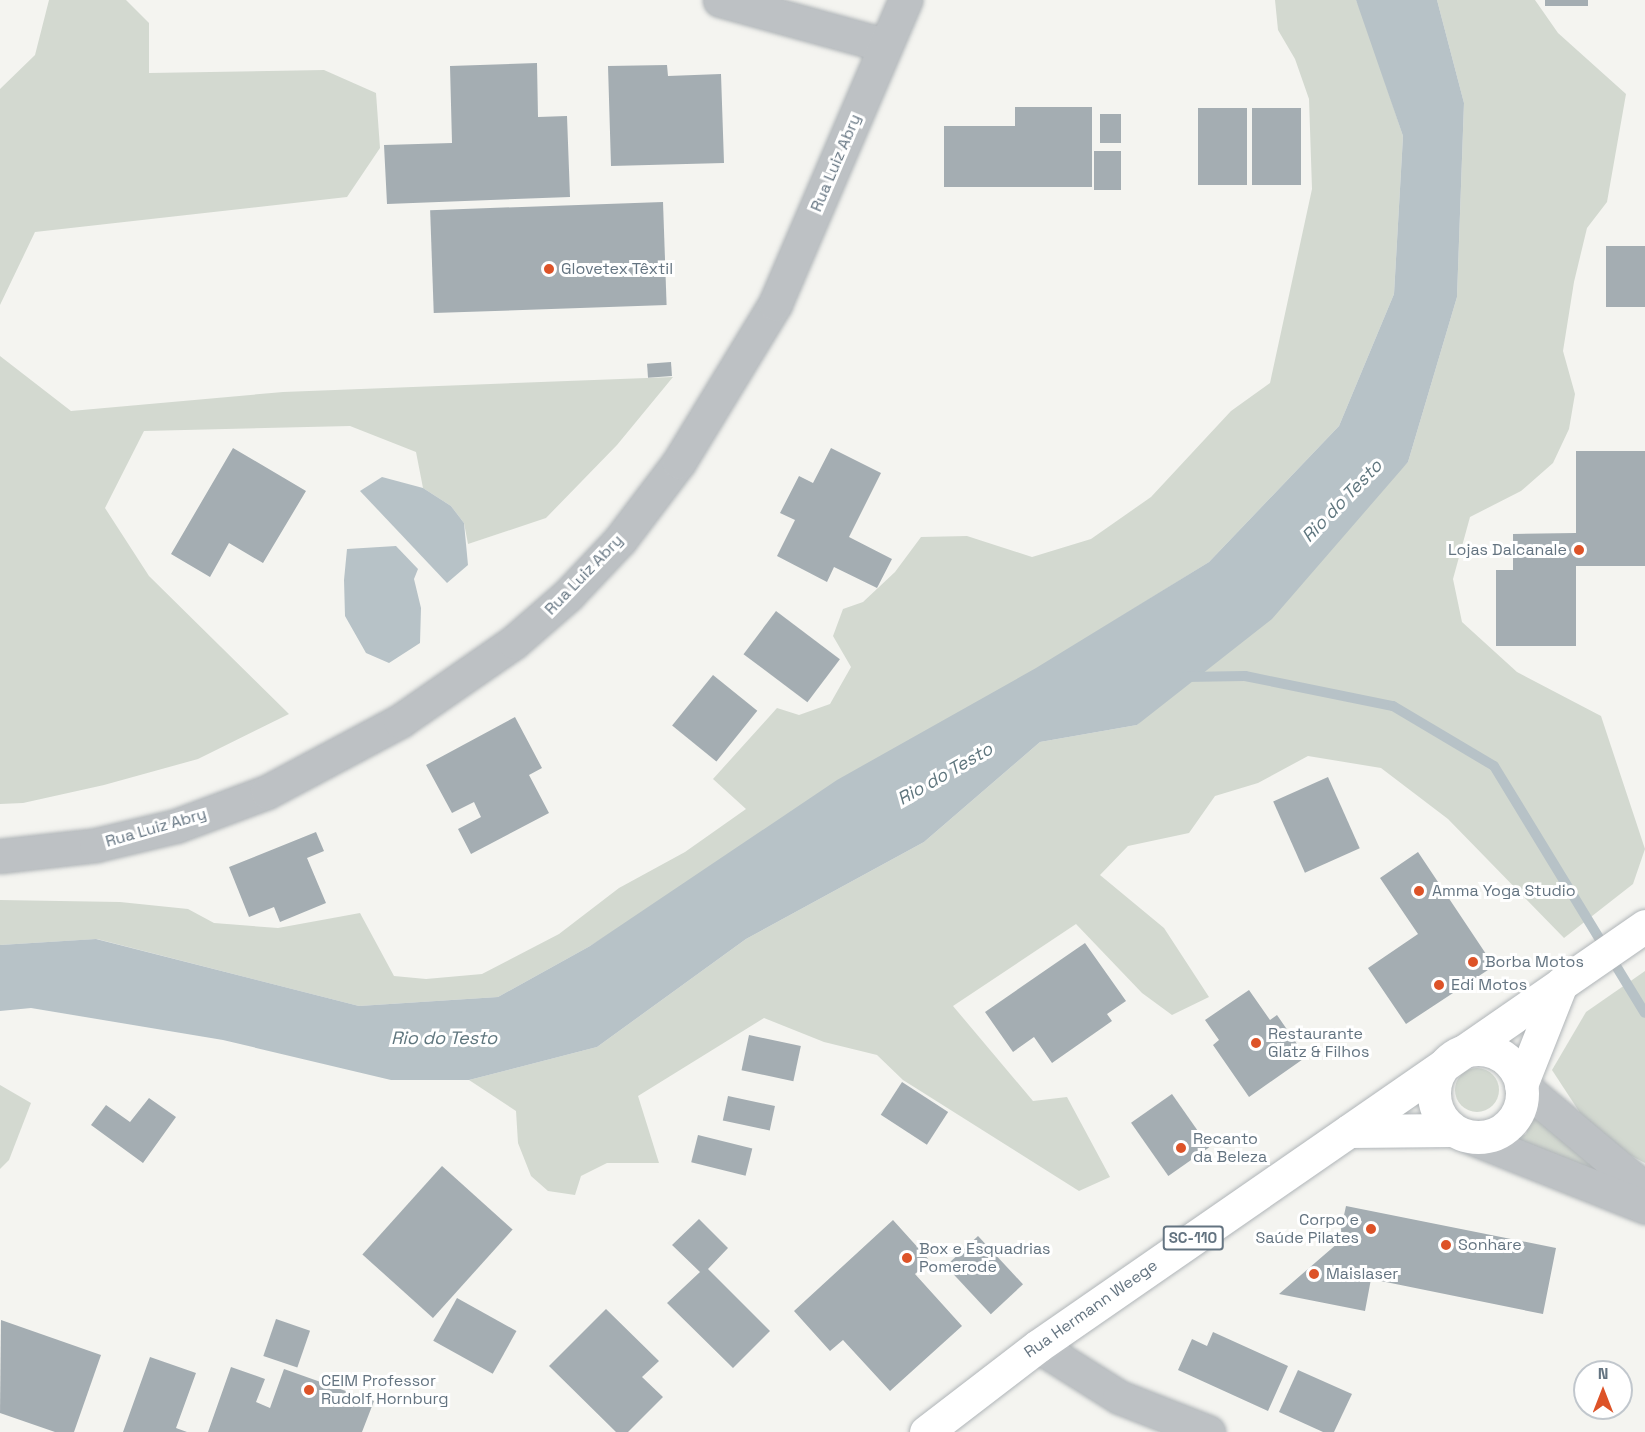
<!DOCTYPE html>
<html>
<head>
<meta charset="utf-8">
<style>
  body { margin:0 }
  #map { position:relative; width:1645px; height:1432px; overflow:hidden; background:#f4f4f0; font-family:"Space Grotesk",sans-serif }
  div>[style] { position:absolute }
  .green>* { inset:0; background:#d3d9d0 }
  .round { border-radius:50% }
  .water>* { inset:0; background:#b7c2c7 }
  .stream>* { height:10px; margin:-5px; padding:0 5px; transform-origin:5px; border-radius:5px; background:#b7c2c7 }
  .building>* { inset:0; background:#a4adb2; transform-origin:0 0 }
  .roads { filter:drop-shadow(0 0 2px #b0b5b8) drop-shadow(0 0 2px #b0b5b8) }
  .minor>* { height:33px; margin:-16.5px; padding:0 16.5px; transform-origin:16.5px; border-radius:16.5px; background:#bdc1c4 }
  .tertiary>* { height:33px; margin:-16.5px; padding:0 16.5px; transform-origin:16.5px; border-radius:16.5px; background:#bdc1c4 }
  .primary>* { height:33px; margin:-16.5px; padding:0 16.5px; transform-origin:16.5px; border-radius:16.5px; background:#fff }
  .primary>.ring { margin:-16.5px; padding:0; box-sizing:content-box; background:none; border:33px solid #fff; border-radius:50% }
  .dots>* { width:16px; height:16px; translate:-50% -50%; box-sizing:border-box; border:3px solid #fff; border-radius:50% }
  span { translate:-50% -50%; white-space:nowrap; text-align:center; line-height:1.15; -webkit-text-stroke:6px #fff; paint-order:stroke }
  .shield-label span { padding:2px 4px; background:#fff; border:2px solid; border-radius:4px; -webkit-text-stroke-width:0 }
  .shield-label { font-size:15px; color:#647481; font-weight:700 }
  .street-label { font-size:16px; color:#647481 }
  .poi-label { font-size:16px; color:#647481 }
  .left { translate:0 -50%; text-align:left }
  .right { translate:-100% -50%; text-align:right }
  .water-label { font-size:18px; color:#5f767e; font-style:italic }
  .north { position:absolute; left:1573px; top:1360px; width:60px; height:60px; box-sizing:border-box; background:#fff; border:2px solid #c1c7cd; border-radius:50%; rotate:0deg; font-size:16px; font-weight:700; line-height:24px; text-align:center; color:#647481 }
  .north::after { content:''; display:block; margin:auto; width:21px; height:27px; background:#dd5328; clip-path:polygon(50% 0,100% 100%,50% 72%,0 100%) }
</style>
</head>
<body>
<div id="map">
  <div class="green">
    <i style="clip-path:polygon(49px 0,126px 0,149px 23px,149px 73px,324px 70px,376px 93px,380px 148px,347px 197px,35px 232px,0 305px,0 89px,35px 55px)"></i>
    <i style="clip-path:polygon(1275px 0,1356px 0,1362px 13px,1403px 136px,1394px 294px,1339px 426px,1209px 562px,590px 946px,498px 997px,359px 1006px,97px 939px,0 945px,0 900px,120px 902px,188px 909px,214px 923px,278px 928px,360px 913px,394px 976px,426px 979px,482px 974px,559px 934px,619px 888px,685px 852px,746px 809px,713px 779px,777px 708px,799px 715px,830px 704px,851px 667px,833px 636px,843px 609px,863px 602px,895px 572px,921px 537px,967px 536px,1032px 557px,1091px 539px,1151px 497px,1231px 411px,1270px 383px,1312px 189px,1309px 99px,1295px 59px,1278px 30px)"></i>
    <i style="clip-path:polygon(1437px 0,1535px 0,1558px 33px,1626px 94px,1607px 202px,1587px 228px,1574px 282px,1563px 351px,1575px 394px,1569px 429px,1553px 463px,1521px 491px,1470px 517px,1453px 579px,1462px 622px,1517px 672px,1601px 716px,1645px 849px,1633px 884px,1564px 938px,1448px 819px,1381px 768px,1308px 756px,1258px 783px,1215px 796px,1189px 833px,1128px 846px,1100px 875px,1164px 928px,1209px 997px,1172px 1015px,1142px 993px,1076px 924px,953px 1006px,1033px 1101px,1067px 1097px,1110px 1177px,1079px 1191px,903px 1080px,877px 1055px,824px 1042px,764px 1018px,638px 1096px,659px 1163px,607px 1163px,581px 1176px,575px 1195px,548px 1191px,531px 1176px,518px 1143px,516px 1111px,469px 1080px,597px 1047px,746px 939px,924px 842px,1040px 742px,1137px 725px,1408px 462px,1457px 297px,1464px 103px)"></i>
    <i style="clip-path:polygon(0 356px,71px 411px,283px 392px,673px 377px,617px 445px,546px 518px,468px 544px,464px 523px,451px 506px,423px 488px,416px 452px,350px 426px,144px 431px,105px 508px,149px 576px,289px 714px,198px 759px,104px 785px,23px 803px,0 804px)"></i>
    <i style="clip-path:polygon(1645px 971px,1645px 1163px,1620px 1150px,1586px 1122px,1552px 1070px,1586px 1012px)"></i>
    <i class="round" style="left:1455px;top:1068px;width:44px;height:44px"></i>
    <i style="clip-path:polygon(0 1085px,31px 1103px,9px 1160px,0 1169px)"></i>
    <i style="clip-path:polygon(1532px 1115px,1603px 1170px,1597px 1179px,1508px 1142px,1526px 1134px)"></i>
  </div>
  <div class="water">
    <i style="clip-path:polygon(1356px 0,1437px 0,1464px 103px,1457px 297px,1408px 462px,1272px 619px,1137px 725px,1040px 742px,924px 842px,746px 939px,597px 1047px,469px 1080px,391px 1080px,223px 1040px,31px 1008px,0 1011px,0 945px,96px 939px,359px 1006px,498px 997px,590px 946px,837px 780px,1036px 668px,1209px 562px,1339px 426px,1394px 294px,1403px 136px)"></i>
    <i style="clip-path:polygon(382px 477px,423px 488px,451px 506px,464px 523px,468px 565px,447px 583px,360px 491px)"></i>
    <i style="clip-path:polygon(396px 546px,418px 569px,414px 579px,421px 608px,420px 643px,389px 663px,366px 653px,345px 616px,344px 580px,347px 549px)"></i>
  </div>
  <div class="stream">
    <i style="left:1185px;top:677px;width:60px;rotate:-1deg"></i>
    <i style="left:1245px;top:676px;width:151px;rotate:11.5deg"></i>
    <i style="left:1393px;top:706px;width:117px;rotate:30.7deg"></i>
    <i style="left:1494px;top:766px;width:289px;rotate:58.6deg"></i>
  </div>
  <div class="building">
    <i style="left:1545px;top:0;width:43px;height:6px"></i>
    <i style="clip-path:polygon(537px 63px,538px 117px,567px 116px,570px 197px,387px 204px,384px 145px,452px 143px,450px 66px)"></i>
    <i style="clip-path:polygon(667px 65px,668px 76px,721px 74px,724px 163px,611px 166px,608px 66px)"></i>
    <i style="clip-path:polygon(1015px 107px,1092px 107px,1092px 187px,944px 187px,944px 126px,1015px 126px)"></i>
    <i style="left:1198px;top:108px;width:49px;height:77px"></i>
    <i style="left:1252px;top:108px;width:49px;height:77px"></i>
    <i style="left:1100px;top:114px;width:21px;height:29px"></i>
    <i style="left:1094px;top:151px;width:27px;height:39px"></i>
    <i style="left:663px;top:202px;width:103px;height:233px;rotate:88deg"></i>
    <i style="left:1606px;top:246px;width:39px;height:61px"></i>
    <i style="left:671px;top:362px;width:14px;height:24px;rotate:86deg"></i>
    <i style="clip-path:polygon(233px 448px,306px 491px,263px 563px,229px 543px,210px 577px,171px 554px)"></i>
    <i style="clip-path:polygon(831px 448px,881px 473px,849px 537px,892px 559px,877px 588px,834px 567px,827px 582px,777px 556px,795px 520px,780px 513px,799px 476px,813px 483px)"></i>
    <i style="clip-path:polygon(1576px 451px,1645px 451px,1645px 566px,1576px 566px,1576px 646px,1496px 646px,1496px 570px,1513px 570px,1513px 534px,1576px 533px)"></i>
    <i style="left:776px;top:611px;width:80px;height:54px;rotate:37deg"></i>
    <i style="left:713px;top:675px;width:57px;height:65px;rotate:39deg"></i>
    <i style="clip-path:polygon(515px 717px,542px 768px,529px 775px,549px 813px,471px 854px,458px 829px,481px 817px,474px 802px,452px 813px,426px 765px)"></i>
    <i style="left:1328px;top:777px;width:78px;height:60px;rotate:66deg"></i>
    <i style="clip-path:polygon(316px 832px,324px 851px,307px 858px,326px 903px,280px 922px,274px 907px,249px 917px,229px 867px)"></i>
    <i style="clip-path:polygon(1418px 852px,1494px 966px,1406px 1024px,1368px 968px,1418px 934px,1380px 878px)"></i>
    <i style="clip-path:polygon(1085px 943px,1126px 1001px,1107px 1014px,1112px 1021px,1052px 1063px,1034px 1037px,1013px 1052px,985px 1012px)"></i>
    <i style="clip-path:polygon(1249px 990px,1270px 1020px,1277px 1015px,1306px 1057px,1249px 1097px,1213px 1045px,1219px 1040px,1205px 1020px)"></i>
    <i style="left:749px;top:1035px;width:53px;height:36px;rotate:12deg"></i>
    <i style="left:902px;top:1082px;width:55px;height:39px;rotate:33deg"></i>
    <i style="left:1172px;top:1094px;width:65px;height:50px;rotate:55deg"></i>
    <i style="left:728px;top:1096px;width:48px;height:25px;rotate:12deg"></i>
    <i style="clip-path:polygon(149px 1098px,176px 1117px,143px 1163px,91px 1125px,106px 1105px,130px 1122px)"></i>
    <i style="left:698px;top:1135px;width:56px;height:28px;rotate:14deg"></i>
    <i style="left:442px;top:1166px;width:95px;height:119px;rotate:42deg"></i>
    <i style="clip-path:polygon(1346px 1206px,1556px 1248px,1543px 1314px,1371px 1279px,1365px 1311px,1279px 1294px,1338px 1243px)"></i>
    <i style="clip-path:polygon(699px 1219px,728px 1248px,708px 1269px,770px 1331px,733px 1368px,667px 1303px,700px 1272px,672px 1245px)"></i>
    <i style="clip-path:polygon(893px 1220px,930px 1261px,915px 1274px,962px 1326px,890px 1391px,843px 1340px,830px 1351px,794px 1311px)"></i>
    <i style="left:978px;top:1236px;width:66px;height:44px;rotate:47deg"></i>
    <i style="left:457px;top:1298px;width:68px;height:49px;rotate:29deg"></i>
    <i style="clip-path:polygon(606px 1309px,659px 1361px,642px 1377px,663px 1397px,628px 1432px,616px 1432px,549px 1366px)"></i>
    <i style="left:276px;top:1319px;width:36px;height:39px;rotate:19deg"></i>
    <i style="clip-path:polygon(1px 1320px,101px 1355px,74px 1432px,55px 1432px,0 1413px)"></i>
    <i style="clip-path:polygon(1213px 1332px,1288px 1366px,1268px 1411px,1178px 1370px,1192px 1339px,1207px 1346px)"></i>
    <i style="clip-path:polygon(150px 1357px,196px 1373px,176px 1428px,187px 1432px,123px 1432px)"></i>
    <i style="clip-path:polygon(231px 1367px,265px 1379px,256px 1402px,270px 1408px,284px 1369px,374px 1401px,362px 1432px,208px 1432px)"></i>
    <i style="clip-path:polygon(1298px 1370px,1352px 1394px,1334px 1432px,1323px 1432px,1279px 1412px)"></i>
  </div>
  <div class="roads">
    <div class="minor">
      <i style="left:720px;top:0;width:171px;rotate:15.3deg"></i>
      <i style="left:1038px;top:1346px;width:96px;rotate:32.2deg"></i>
      <i style="left:1119px;top:1397px;width:96px;rotate:21.5deg"></i>
    </div>
    <div class="tertiary">
      <i style="left:0;top:856px;width:97px;rotate:-6.5deg"></i>
      <i style="left:96px;top:845px;width:82px;rotate:-13.4deg"></i>
      <i style="left:176px;top:826px;width:97px;rotate:-20.5deg"></i>
      <i style="left:267px;top:792px;width:151px;rotate:-28.1deg"></i>
      <i style="left:400px;top:721px;width:139px;rotate:-34.7deg"></i>
      <i style="left:514px;top:642px;width:72px;rotate:-41deg"></i>
      <i style="left:568px;top:595px;width:76px;rotate:-46.6deg"></i>
      <i style="left:620px;top:540px;width:98px;rotate:-52.9deg"></i>
      <i style="left:679px;top:462px;width:185px;rotate:-58.7deg"></i>
      <i style="left:775px;top:304px;width:331px;rotate:-66.8deg"></i>
      <i style="left:1521px;top:1085px;width:162px;rotate:40deg"></i>
      <i style="left:1467px;top:1136px;width:192px;rotate:21.7deg"></i>
    </div>
    <div class="primary">
      <i class="ring" style="left:1434px;top:1049px;width:55px;height:55px"></i>
      <i style="left:1521px;top:1085px;width:109px;rotate:-68.4deg"></i>
      <i style="left:1349px;top:1131px;width:104px;rotate:-0.6deg"></i>
      <i style="left:926px;top:1432px;width:141px;rotate:-37.5deg"></i>
      <i style="left:1038px;top:1346px;width:738px;rotate:-34.68deg"></i>
    </div>
  </div>
  <div class="dots">
    <i style="left:549px;top:269px;background:#dd5328"></i>
    <i style="left:1579px;top:550px;background:#dd5328"></i>
    <i style="left:1419px;top:891px;background:#dd5328"></i>
    <i style="left:1473px;top:962px;background:#dd5328"></i>
    <i style="left:1439px;top:985px;background:#dd5328"></i>
    <i style="left:1256px;top:1043px;background:#dd5328"></i>
    <i style="left:1181px;top:1148px;background:#dd5328"></i>
    <i style="left:1371px;top:1229px;background:#dd5328"></i>
    <i style="left:1446px;top:1245px;background:#dd5328"></i>
    <i style="left:907px;top:1258px;background:#dd5328"></i>
    <i style="left:1314px;top:1274px;background:#dd5328"></i>
    <i style="left:309px;top:1390px;background:#dd5328"></i>
  </div>
  <div class="shield-label">
    <span style="left:1193px;top:1238px">SC-110</span>
  </div>
  <div class="street-label">
    <span style="left:836px;top:163px;rotate:-67deg">Rua Luiz Abry</span>
    <span style="left:584px;top:575px;rotate:-46deg">Rua Luiz Abry</span>
    <span style="left:156px;top:828px;rotate:-16deg">Rua Luiz Abry</span>
    <span style="left:1091px;top:1309px;rotate:-35deg">Rua Hermann Weege</span>
  </div>
  <div class="poi-label">
    <span class="left" style="left:561px;top:269px">Glovetex Têxtil</span>
    <span class="right" style="left:1567px;top:550px">Lojas Dalcanale</span>
    <span class="left" style="left:1432px;top:891px">Amma Yoga Studio</span>
    <span class="left" style="left:1485px;top:962px">Borba Motos</span>
    <span class="left" style="left:1451px;top:985px">Edi Motos</span>
    <span class="left" style="left:1268px;top:1043px">Restaurante<br>Glatz &amp; Filhos</span>
    <span class="left" style="left:1193px;top:1148px">Recanto<br>da Beleza</span>
    <span class="right" style="left:1359px;top:1229px">Corpo e<br>Saúde Pilates</span>
    <span class="left" style="left:1458px;top:1245px">Sonhare</span>
    <span class="left" style="left:919px;top:1258px">Box e Esquadrias<br>Pomerode</span>
    <span class="left" style="left:1326px;top:1274px">Maislaser</span>
    <span class="left" style="left:321px;top:1390px">CEIM Professor<br>Rudolf Hornburg</span>
  </div>
  <div class="water-label">
    <span style="left:1342px;top:501px;rotate:-46deg">Rio do Testo</span>
    <span style="left:945px;top:774px;rotate:-30deg">Rio do Testo</span>
    <span style="left:444px;top:1038px">Rio do Testo</span>
  </div>
  <div class="north">N</div>
</div>
</body>
</html>
